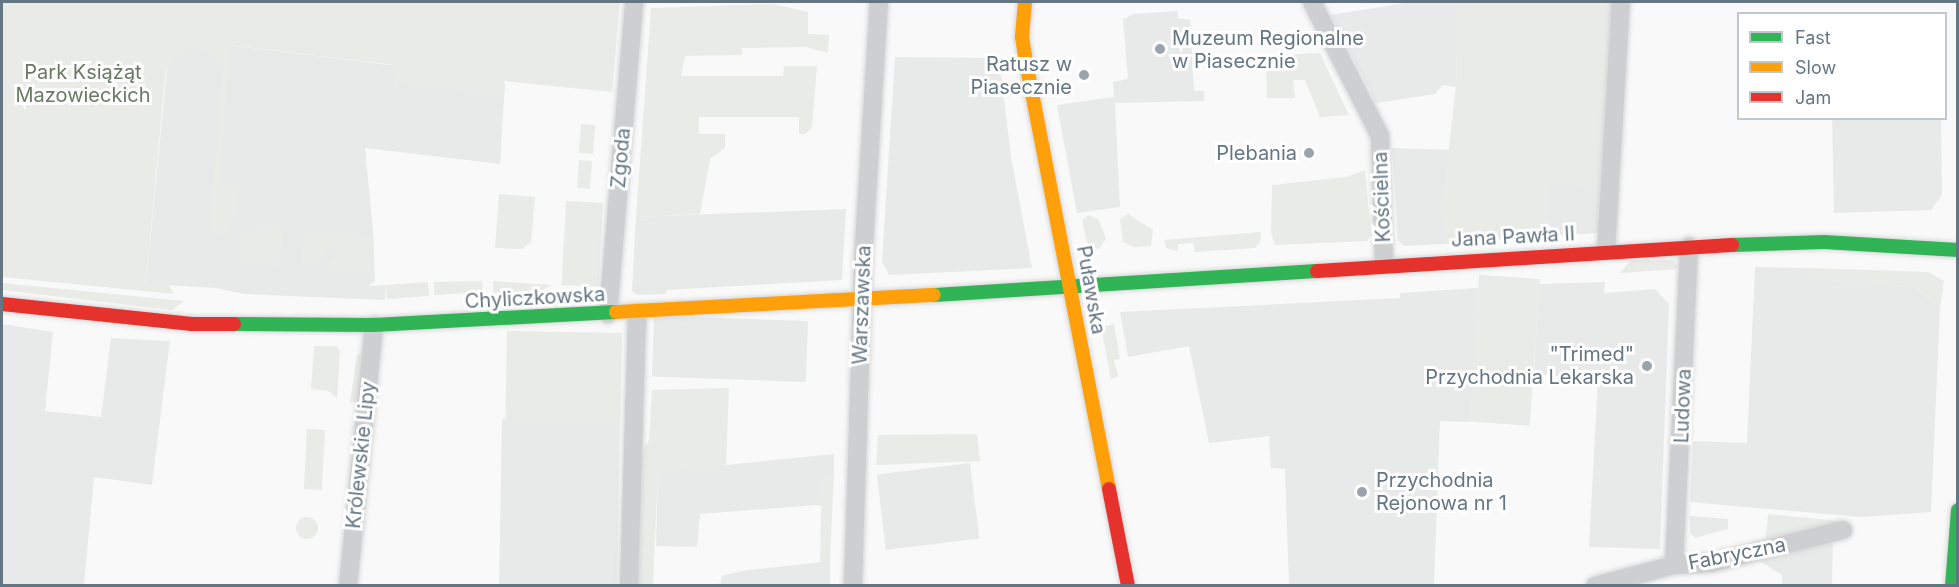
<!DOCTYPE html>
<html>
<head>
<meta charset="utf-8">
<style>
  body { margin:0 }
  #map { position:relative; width:1959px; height:587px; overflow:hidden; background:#f9f9f9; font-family:Inter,sans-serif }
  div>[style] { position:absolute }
  .built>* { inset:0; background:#e8e9e9; transform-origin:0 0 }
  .green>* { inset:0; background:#e8ebe6; transform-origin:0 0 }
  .round { border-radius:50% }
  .roads { filter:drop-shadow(0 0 2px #d5d6d7) drop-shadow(0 0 2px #d5d6d7) }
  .street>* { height:18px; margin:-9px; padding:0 9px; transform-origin:9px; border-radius:9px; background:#cecfd0 }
  .fast>* { height:14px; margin:-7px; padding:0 7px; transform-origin:7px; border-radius:7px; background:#30b455 }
  .slow>* { height:14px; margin:-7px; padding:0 7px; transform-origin:7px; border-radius:7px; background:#ff9f0a }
  .jam>* { height:14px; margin:-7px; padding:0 7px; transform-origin:7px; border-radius:7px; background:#e5322d }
  .dots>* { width:16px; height:16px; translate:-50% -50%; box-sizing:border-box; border:3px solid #fff; border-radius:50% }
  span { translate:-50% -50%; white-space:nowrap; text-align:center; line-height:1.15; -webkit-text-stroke:6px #fff; paint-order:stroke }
  .poi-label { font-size:20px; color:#657683 }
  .left { translate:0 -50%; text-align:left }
  .right { translate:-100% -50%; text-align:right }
  .park-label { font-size:20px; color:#687a64 }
  .street-label { font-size:20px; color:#657683 }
  .frame { position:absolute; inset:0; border:3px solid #657683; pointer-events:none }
  .legend { position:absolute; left:1737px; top:12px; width:210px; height:108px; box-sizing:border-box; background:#fff; border:2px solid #c1c8cd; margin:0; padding:8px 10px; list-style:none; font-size:18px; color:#657683 }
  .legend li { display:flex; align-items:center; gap:12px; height:30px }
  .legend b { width:30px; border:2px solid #c1c8cd }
</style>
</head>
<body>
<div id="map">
  <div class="built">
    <i style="clip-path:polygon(1458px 2px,1456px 87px,1443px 85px,1435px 94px,1376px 103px,1331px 15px,1405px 3px)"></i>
    <i style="clip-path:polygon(1178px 11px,1178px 18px,1190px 20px,1194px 91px,1204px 91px,1204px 101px,1115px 103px,1120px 207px,1077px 213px,1057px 105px,1114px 97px,1113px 82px,1128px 79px,1123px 19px,1134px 14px)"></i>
    <i style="clip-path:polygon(170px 38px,502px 79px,505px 84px,500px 164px,365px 148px,373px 231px,375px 281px,369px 286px,386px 285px,385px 300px,244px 294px,216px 288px,146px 284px)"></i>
    <i style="clip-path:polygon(895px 57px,993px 58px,999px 61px,1012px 163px,1032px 268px,889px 275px,882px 262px)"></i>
    <i style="clip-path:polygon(1832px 119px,1941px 119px,1942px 195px,1931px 210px,1834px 213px)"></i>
    <i style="clip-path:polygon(1392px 148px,1450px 150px,1442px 206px,1445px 244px,1404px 246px,1398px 240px)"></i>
    <i style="clip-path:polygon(1550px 180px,1603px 190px,1600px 233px,1542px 236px)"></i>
    <i style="clip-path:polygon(846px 209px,842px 280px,667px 290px,666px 294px,637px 295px,632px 291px,636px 217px)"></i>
    <i style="clip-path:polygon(1755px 267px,1809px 268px,1809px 278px,1916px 288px,1940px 308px,1931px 512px,1861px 517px,1690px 502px,1693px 441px,1747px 443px)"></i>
    <i style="clip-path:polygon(1605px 282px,1604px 293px,1655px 289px,1669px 304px,1660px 549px,1589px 547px,1598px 379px,1534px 374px,1539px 284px)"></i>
    <i style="clip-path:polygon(1478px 288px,1470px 422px,1440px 421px,1434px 585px,1289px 585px,1285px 469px,1271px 468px,1269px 436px,1209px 443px,1189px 346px,1128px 357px,1120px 312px,1400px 298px,1400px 293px)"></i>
    <i style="left:808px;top:321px;width:61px;height:154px;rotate:92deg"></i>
    <i style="clip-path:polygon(2px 324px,53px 332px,45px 411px,101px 417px,111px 338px,170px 341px,152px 485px,94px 477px,84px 585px,2px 585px)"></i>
    <i style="left:502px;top:419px;width:118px;height:167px;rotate:1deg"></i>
    <i style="clip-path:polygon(834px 454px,834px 472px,821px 482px,816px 505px,700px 514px,697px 547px,656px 546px,658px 472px)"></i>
    <i style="left:970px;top:463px;width:76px;height:94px;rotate:83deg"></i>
    <i style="clip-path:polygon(1690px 516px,1728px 519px,1728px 529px,1695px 538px,1690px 533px)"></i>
    <i style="clip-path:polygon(1833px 537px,1832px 585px,1782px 585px,1782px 575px,1755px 558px)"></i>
    <i style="clip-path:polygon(830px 561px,830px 585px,705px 586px,721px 583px,721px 576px,742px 571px)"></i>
  </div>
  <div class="green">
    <i style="clip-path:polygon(2px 2px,620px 2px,612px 92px,504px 81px,504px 96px,399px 82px,394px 90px,393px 65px,229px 45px,221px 183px,239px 184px,238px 213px,224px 235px,209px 234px,223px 64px,203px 49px,188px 48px,178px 54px,166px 68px,146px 283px,168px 284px,174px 294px,2px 277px)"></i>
    <i style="clip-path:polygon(1458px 2px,1613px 2px,1603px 190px,1550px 181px,1542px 236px,1445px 244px,1442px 207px,1456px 87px)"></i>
    <i style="clip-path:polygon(773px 4px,808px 12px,808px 34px,829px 35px,828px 53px,806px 47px,742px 48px,742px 55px,685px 56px,681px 76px,783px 76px,784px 66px,817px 66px,812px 127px,805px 134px,799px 134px,799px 117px,699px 117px,699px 134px,725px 134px,725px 148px,710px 159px,700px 214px,636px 217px,651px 8px)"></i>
    <i style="clip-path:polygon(1320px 53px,1349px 115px,1320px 117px,1305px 80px,1293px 80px,1295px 98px,1267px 98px,1266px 56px)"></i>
    <i style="left:581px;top:124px;width:14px;height:29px;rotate:4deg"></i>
    <i style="left:579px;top:160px;width:13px;height:28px;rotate:4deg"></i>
    <i style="clip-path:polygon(1365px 170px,1371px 235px,1367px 241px,1275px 245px,1271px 233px,1272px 185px,1346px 177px)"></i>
    <i style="clip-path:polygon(499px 194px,535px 197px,531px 242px,522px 249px,495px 248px)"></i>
    <i style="left:566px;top:201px;width:37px;height:84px;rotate:3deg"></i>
    <i style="clip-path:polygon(1128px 214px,1153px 230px,1151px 246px,1134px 247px,1123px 242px,1120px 219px)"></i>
    <i style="clip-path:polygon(1089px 215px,1099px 220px,1106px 239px,1099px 249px,1088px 247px,1082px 220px)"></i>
    <i style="clip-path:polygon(256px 226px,283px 228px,281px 267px,240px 262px,241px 236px,258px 237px)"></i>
    <i style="clip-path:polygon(1261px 232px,1260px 243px,1255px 248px,1195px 252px,1193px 243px,1178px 244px,1178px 251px,1166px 248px,1164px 240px)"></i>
    <i style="clip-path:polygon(303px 234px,372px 238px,369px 265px,361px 271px,324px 269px,340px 248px,332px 243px,319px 265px,301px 264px)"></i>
    <i style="clip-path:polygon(1631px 260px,1674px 260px,1678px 269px,1620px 273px)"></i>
    <i style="clip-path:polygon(1809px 268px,1928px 272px,1944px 281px,1940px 308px,1916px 288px,1809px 278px)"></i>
    <i style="left:1540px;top:279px;width:147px;height:61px;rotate:94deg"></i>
    <i style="clip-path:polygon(482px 281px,483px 292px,434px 295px,434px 282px)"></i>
    <i style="clip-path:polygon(493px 281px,551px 285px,544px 289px,541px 300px,493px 301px)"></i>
    <i style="left:428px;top:282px;width:14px;height:42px;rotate:86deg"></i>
    <i style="clip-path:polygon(2px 283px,184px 301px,172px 310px,2px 290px)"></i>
    <i style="clip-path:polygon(1114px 324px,1120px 359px,1114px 360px,1118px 376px,1111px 379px,1101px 327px)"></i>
    <i style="left:622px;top:333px;width:89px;height:115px;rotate:91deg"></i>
    <i style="clip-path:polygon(314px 346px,336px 346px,340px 351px,337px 399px,329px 391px,311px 389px)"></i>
    <i style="clip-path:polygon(357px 354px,362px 354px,358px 401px,350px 403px)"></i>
    <i style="clip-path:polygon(729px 388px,726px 466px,658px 472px,653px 585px,636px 586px,641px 452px,649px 441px,652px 390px)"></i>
    <i style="left:307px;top:429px;width:18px;height:60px;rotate:3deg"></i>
    <i style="clip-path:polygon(977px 434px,980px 461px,876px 465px,878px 435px)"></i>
    <i style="clip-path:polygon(834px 472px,830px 561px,820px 563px,821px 506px,816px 505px,816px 496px,821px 482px)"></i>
    <i style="clip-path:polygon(1768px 514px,1840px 521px,1840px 525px,1766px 539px)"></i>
    <i class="round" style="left:296px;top:517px;width:22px;height:22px"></i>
  </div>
  <div class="roads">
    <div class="street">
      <i style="left:1312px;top:2px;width:150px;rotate:63.1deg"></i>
      <i style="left:1380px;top:136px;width:128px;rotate:88.2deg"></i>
      <i style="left:1606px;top:251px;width:249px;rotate:-86.6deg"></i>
      <i style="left:608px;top:314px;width:313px;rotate:-85.2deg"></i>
      <i style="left:1674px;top:565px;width:319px;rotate:-87.3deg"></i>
      <i style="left:348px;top:586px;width:262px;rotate:-84.3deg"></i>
      <i style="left:629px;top:586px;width:274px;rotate:-88.3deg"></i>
      <i style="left:853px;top:586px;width:325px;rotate:-88.2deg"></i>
      <i style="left:863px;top:261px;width:259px;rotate:-86.5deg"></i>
      <i style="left:1595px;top:586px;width:82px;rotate:-14.9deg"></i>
      <i style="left:1674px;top:565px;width:37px;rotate:-3deg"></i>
      <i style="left:1711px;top:563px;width:136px;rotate:-14deg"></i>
    </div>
    <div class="fast">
      <i style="left:1732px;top:245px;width:92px;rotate:-1.9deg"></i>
      <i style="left:1824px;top:242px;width:134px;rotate:3.4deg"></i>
      <i style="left:934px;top:295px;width:384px;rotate:-3.6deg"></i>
      <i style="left:234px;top:324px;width:140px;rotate:0.4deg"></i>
      <i style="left:374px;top:325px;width:242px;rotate:-3.1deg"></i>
      <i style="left:1952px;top:586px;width:76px;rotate:-85.5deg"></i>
    </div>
    <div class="slow">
      <i style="left:1025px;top:2px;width:35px;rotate:95deg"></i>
      <i style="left:1022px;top:37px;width:25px;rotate:81deg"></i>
      <i style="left:1026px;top:62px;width:435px;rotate:79deg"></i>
      <i style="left:616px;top:312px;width:318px;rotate:-3.1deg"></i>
    </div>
    <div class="jam">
      <i style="left:1317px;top:271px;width:416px;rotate:-3.6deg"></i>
      <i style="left:2px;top:304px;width:191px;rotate:6deg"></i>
      <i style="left:192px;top:324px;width:42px"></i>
      <i style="left:1109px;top:489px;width:99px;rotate:78.9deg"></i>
    </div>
  </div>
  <div class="dots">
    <i style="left:1160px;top:49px;background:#99a4ac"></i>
    <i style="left:1084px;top:75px;background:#99a4ac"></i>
    <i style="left:1309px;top:153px;background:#99a4ac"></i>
    <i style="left:1647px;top:366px;background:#99a4ac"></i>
    <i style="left:1362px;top:492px;background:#99a4ac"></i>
  </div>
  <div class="poi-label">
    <span class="left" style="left:1172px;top:50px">Muzeum Regionalne<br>w Piasecznie</span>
    <span class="right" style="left:1072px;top:76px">Ratusz w<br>Piasecznie</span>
    <span class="right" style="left:1297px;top:153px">Plebania</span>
    <span class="right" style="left:1634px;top:366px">"Trimed"<br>Przychodnia Lekarska</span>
    <span class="left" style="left:1376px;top:492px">Przychodnia<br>Rejonowa nr 1</span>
  </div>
  <div class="park-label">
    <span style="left:83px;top:84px">Park Książąt<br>Mazowieckich</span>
  </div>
  <div class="street-label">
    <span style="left:621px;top:158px;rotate:-85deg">Zgoda</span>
    <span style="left:1382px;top:197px;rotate:-92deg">Kościelna</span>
    <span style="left:1513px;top:237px;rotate:-3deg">Jana Pawła II</span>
    <span style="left:1091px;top:290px;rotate:80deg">Puławska</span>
    <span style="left:535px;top:298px;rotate:-3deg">Chyliczkowska</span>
    <span style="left:862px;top:305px;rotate:-88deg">Warszawska</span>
    <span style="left:1683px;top:406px;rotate:-88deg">Ludowa</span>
    <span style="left:361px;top:455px;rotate:-84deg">Królewskie Lipy</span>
    <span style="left:1737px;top:554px;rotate:-11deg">Fabryczna</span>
  </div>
  <div class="frame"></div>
  <ul class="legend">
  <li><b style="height:8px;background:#30b455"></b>Fast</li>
  <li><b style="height:8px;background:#ff9f0a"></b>Slow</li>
  <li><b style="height:8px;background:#e5322d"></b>Jam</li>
  </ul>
</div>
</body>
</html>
